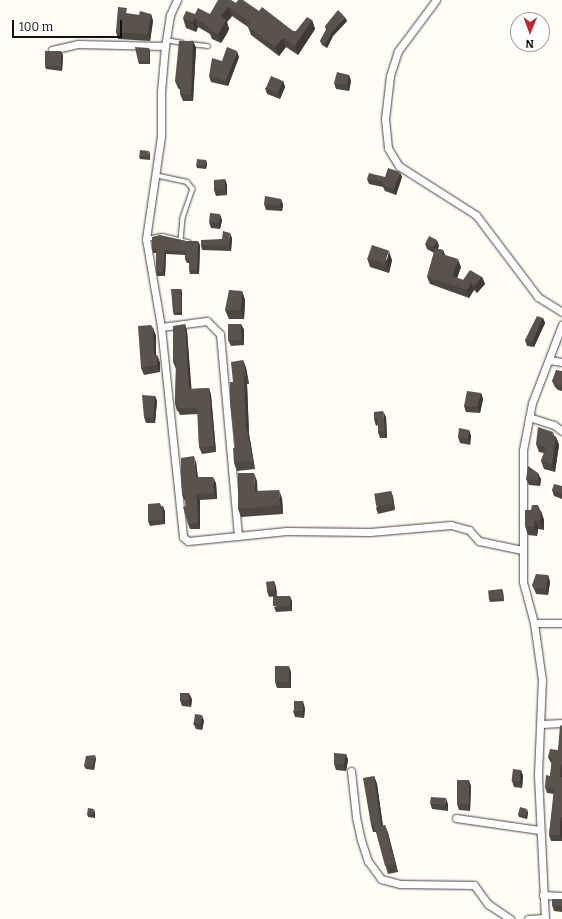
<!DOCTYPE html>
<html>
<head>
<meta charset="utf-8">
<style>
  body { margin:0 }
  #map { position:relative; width:562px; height:919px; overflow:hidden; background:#fffdf5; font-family:Bitter,serif }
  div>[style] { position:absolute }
  .roads { filter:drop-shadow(0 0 1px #444) drop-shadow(0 0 1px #444) }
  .lane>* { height:3.5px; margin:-1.75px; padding:0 1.75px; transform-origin:1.75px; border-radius:1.75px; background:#fff }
  .street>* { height:7px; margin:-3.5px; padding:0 3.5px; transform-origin:3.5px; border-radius:3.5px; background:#fff }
  .wall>* { inset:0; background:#4d4742 }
  .shaded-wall>* { inset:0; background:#3f3936 }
  .building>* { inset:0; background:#5a524d; transform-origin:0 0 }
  span { translate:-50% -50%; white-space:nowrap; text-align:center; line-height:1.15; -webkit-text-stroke:4px #fff; paint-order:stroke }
  .north { position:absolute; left:510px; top:12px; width:40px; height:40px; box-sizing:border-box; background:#fff; border:1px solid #a0a0a0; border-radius:50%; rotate:181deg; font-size:11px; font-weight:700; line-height:16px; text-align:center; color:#111 }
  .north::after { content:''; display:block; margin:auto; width:14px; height:18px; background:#c4262e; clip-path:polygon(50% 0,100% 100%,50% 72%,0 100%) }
  .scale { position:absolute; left:12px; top:20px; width:110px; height:18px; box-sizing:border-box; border:2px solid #111; border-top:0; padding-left:5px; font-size:12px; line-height:14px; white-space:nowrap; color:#111; -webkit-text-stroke:3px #fff; paint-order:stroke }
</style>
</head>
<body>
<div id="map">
  <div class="roads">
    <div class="lane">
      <i style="left:166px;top:40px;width:17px;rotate:10deg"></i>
      <i style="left:191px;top:44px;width:17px;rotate:7deg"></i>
      <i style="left:155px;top:175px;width:33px;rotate:12deg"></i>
      <i style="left:187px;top:182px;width:9px;rotate:49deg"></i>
      <i style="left:193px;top:189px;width:31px;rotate:109deg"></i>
      <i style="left:183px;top:218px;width:21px;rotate:95deg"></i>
      <i style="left:147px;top:239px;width:15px;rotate:-11deg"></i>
      <i style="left:162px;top:236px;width:28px;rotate:13deg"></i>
    </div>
    <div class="street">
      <i style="left:177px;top:0;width:17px;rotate:115deg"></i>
      <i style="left:170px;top:15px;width:31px;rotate:99deg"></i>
      <i style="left:165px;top:46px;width:46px;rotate:95deg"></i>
      <i style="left:161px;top:92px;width:44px;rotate:90deg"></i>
      <i style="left:161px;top:136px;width:104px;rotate:98.3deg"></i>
      <i style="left:146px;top:239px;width:89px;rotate:80.3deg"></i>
      <i style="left:161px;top:327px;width:211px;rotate:84deg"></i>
      <i style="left:183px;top:537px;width:6px;rotate:39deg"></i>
      <i style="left:188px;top:541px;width:99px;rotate:-5.8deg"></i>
      <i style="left:286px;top:531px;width:84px;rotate:0.7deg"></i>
      <i style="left:370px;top:532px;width:81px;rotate:-4.9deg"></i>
      <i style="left:451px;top:525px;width:19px;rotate:16deg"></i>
      <i style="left:469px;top:530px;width:15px;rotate:48deg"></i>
      <i style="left:479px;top:541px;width:44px;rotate:11.8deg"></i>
      <i style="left:436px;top:0;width:64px;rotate:126.7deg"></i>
      <i style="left:398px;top:51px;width:26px;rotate:108deg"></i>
      <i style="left:390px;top:76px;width:43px;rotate:96.6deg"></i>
      <i style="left:385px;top:119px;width:29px;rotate:84deg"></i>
      <i style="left:388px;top:148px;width:21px;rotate:59deg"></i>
      <i style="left:399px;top:166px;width:91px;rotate:32.5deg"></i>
      <i style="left:476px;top:215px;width:103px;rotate:52.9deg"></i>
      <i style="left:538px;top:297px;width:28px;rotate:32deg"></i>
      <i style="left:52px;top:50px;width:27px;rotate:-13deg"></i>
      <i style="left:78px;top:44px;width:87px;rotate:1.3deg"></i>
      <i style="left:161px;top:327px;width:46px;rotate:-7.4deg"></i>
      <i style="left:207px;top:321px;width:18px;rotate:45deg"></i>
      <i style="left:220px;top:334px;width:203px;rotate:84.9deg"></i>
      <i style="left:549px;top:360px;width:13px;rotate:9deg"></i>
      <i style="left:529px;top:417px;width:26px;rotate:18deg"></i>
      <i style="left:554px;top:425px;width:10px;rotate:37deg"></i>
      <i style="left:534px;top:623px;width:28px"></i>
      <i style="left:541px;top:724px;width:21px;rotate:-3deg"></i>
      <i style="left:351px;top:771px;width:46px;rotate:83.8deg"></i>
      <i style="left:356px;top:817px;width:24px;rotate:78deg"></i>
      <i style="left:361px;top:840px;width:22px;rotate:72deg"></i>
      <i style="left:368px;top:861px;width:22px;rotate:54deg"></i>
      <i style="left:381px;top:879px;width:20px;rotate:15deg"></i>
      <i style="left:400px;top:884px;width:74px;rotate:0.8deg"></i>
      <i style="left:474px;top:885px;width:24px;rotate:54deg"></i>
      <i style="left:488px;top:904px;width:27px;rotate:34deg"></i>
      <i style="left:456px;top:818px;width:84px;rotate:8.2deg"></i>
      <i style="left:543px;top:895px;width:19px;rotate:3deg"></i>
      <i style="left:528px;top:919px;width:16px;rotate:-4deg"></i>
      <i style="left:545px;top:919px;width:145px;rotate:-92.8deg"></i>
      <i style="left:538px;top:774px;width:94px;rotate:-87.6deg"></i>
      <i style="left:542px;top:680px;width:58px;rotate:-98deg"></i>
      <i style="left:534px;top:623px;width:42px;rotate:-105deg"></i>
      <i style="left:523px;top:582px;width:132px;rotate:-90deg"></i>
      <i style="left:523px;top:450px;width:48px;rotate:-79.2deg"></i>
      <i style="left:532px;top:403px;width:84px;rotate:-69deg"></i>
    </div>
  </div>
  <div class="wall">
    <i style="clip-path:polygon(236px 3px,259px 11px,293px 31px,296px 31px,312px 20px,315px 29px,298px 55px,286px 47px,279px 56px,251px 35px,248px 27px,232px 16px,227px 22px,229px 29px,226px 35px,221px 43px,212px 39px,210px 34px,198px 27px,196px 32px,186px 28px,183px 18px,195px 14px,210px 14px)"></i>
    <i style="clip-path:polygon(129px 14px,139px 15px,151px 14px,153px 21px,150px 41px,118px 39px,116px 32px)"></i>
    <i style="clip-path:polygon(347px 21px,333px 36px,327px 48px,322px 45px,320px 41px,326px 30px,325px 26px)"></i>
    <i style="clip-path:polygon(193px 41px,196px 48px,193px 101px,183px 101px,180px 94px,180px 90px,178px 88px,175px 81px)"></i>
    <i style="clip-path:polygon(150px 51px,150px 64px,139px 64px,138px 61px)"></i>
    <i style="clip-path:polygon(63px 55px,62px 71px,46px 69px,45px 66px)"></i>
    <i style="clip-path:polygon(239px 57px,228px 86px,211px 82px,209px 76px,222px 61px)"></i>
    <i style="clip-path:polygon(349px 75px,351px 81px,349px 91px,336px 89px,334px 83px)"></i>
    <i style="clip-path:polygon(283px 81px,285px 87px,280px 99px,267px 94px,265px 88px)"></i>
    <i style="clip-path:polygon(150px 154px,150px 160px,140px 159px,139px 156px)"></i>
    <i style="clip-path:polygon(206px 160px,207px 164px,206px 169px,197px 168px,196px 165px)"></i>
    <i style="clip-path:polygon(385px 177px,402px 177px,396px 195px,385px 191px,383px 187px,369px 184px,367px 179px)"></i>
    <i style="clip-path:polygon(225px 179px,227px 185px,227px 195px,216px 196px,214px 190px)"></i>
    <i style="clip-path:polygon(281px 199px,283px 205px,282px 211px,266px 210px,264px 204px)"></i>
    <i style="clip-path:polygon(222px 220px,220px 229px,211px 228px,209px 222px)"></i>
    <i style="clip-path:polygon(232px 238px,231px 251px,202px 250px,201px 245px,222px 239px)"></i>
    <i style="clip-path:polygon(425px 243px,439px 246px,438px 249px,443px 250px,445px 255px,461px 267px,457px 278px,463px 280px,482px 277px,485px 284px,477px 293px,474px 290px,469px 298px,430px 284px,427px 277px,434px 253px,427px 249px)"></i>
    <i style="clip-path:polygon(200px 245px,199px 274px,190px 274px,189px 270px,189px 263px,187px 263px,185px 259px,185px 255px,166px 254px,165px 276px,157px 276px,156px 272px,156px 253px,153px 253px,152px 249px)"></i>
    <i style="clip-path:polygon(367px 258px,392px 260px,389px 273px,370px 267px)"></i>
    <i style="clip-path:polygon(181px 289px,182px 292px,182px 315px,174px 315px,173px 312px)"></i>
    <i style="clip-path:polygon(242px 291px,245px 300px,244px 319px,229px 319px,225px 310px)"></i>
    <i style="clip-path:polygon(543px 318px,545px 323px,534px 347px,527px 346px,525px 340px)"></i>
    <i style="clip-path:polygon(185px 324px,187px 331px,191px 389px,209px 388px,211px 395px,216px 452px,202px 454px,199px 447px,198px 414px,180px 415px,178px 411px,177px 411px,175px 404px,176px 369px,173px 362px)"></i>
    <i style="clip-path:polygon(241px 324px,244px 330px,244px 345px,231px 346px,228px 340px)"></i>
    <i style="clip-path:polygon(153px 328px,156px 336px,156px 355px,157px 355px,160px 363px,160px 372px,144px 375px,141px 368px)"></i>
    <i style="clip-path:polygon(243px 360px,246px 368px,249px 384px,247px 384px,249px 434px,255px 469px,237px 471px,234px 463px)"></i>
    <i style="clip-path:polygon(562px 371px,562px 391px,558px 390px,555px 387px,552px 381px)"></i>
    <i style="clip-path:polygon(481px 393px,483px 399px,480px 413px,466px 412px,464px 406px)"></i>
    <i style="clip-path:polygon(155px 396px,157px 401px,155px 423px,146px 423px,144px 417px)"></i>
    <i style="clip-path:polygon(386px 417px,387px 438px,380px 438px,378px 432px,378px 425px,376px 426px,374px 419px)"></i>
    <i style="clip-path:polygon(469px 430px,471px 436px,470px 445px,460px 443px,458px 437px)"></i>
    <i style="clip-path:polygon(555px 436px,556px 437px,559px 445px,555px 472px,544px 469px,541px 461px,544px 453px,539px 452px,536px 444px)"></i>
    <i style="clip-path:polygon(196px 462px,198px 477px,216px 483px,217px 499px,200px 500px,200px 529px,190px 529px,188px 524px,185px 500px,184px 500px,182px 494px)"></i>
    <i style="clip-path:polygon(526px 479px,541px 479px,540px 486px,529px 485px)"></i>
    <i style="clip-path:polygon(257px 481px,257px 491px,282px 498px,283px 514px,241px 517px,238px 509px)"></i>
    <i style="clip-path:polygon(562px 486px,562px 499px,554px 496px,552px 490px)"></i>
    <i style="clip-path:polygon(391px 491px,393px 497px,395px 510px,378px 514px,376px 508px)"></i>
    <i style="clip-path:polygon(160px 503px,161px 506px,163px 506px,165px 512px,165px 524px,150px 526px,148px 521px)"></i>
    <i style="clip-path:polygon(540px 510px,541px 511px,544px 520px,544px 530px,538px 529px,537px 536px,528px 535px,525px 526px)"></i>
    <i style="clip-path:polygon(548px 575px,550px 582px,548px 595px,536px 594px,535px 591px,532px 585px)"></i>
    <i style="clip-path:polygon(274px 581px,276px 587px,277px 596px,269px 597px,267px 591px)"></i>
    <i style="clip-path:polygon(502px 589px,503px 592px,504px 601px,490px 602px,489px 599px)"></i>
    <i style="clip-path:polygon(292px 601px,292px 611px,276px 612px,274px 607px)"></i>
    <i style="clip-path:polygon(291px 672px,291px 688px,277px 688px,275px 682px)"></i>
    <i style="clip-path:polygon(192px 699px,191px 707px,182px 706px,180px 700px)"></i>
    <i style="clip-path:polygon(305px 708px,304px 718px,295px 717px,293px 711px)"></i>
    <i style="clip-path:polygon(204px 721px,202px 730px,196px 729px,193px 723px)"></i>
    <i style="clip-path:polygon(562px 726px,562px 841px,551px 841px,549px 835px,554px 794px,547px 793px,545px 787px,550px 776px,552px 763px,551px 763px,548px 757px,558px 750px)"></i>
    <i style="clip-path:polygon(346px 754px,348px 760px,346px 771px,336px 770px,334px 764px)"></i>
    <i style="clip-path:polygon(96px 758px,94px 770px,86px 769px,84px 766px)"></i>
    <i style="clip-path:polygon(521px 770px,523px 776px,522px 788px,514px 787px,512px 781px)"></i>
    <i style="clip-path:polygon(374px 776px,377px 784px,383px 826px,385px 825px,388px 833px,398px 872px,388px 874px,376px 832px,373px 832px,371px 825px)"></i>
    <i style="clip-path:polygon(471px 786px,470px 811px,459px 810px,457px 804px)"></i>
    <i style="clip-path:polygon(430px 803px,448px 804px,448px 811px,432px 809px)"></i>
    <i style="clip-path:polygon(95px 812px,95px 818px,88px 817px,87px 814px)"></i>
    <i style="clip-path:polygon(528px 812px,527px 819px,519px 817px,518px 814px)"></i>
    <i style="clip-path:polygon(562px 899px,562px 912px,554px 911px,552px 905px)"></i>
  </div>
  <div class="shaded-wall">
    <i style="clip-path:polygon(228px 7px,232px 16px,227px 22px,229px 29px,226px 35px,221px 43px,218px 34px,221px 16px)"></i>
    <i style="clip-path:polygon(151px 14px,153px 21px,150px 41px,148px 34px)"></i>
    <i style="clip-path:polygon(345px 17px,347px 21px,333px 36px,327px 48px,325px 44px,332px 32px)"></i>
    <i style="clip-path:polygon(195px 18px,198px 27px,196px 32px,193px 22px)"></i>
    <i style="clip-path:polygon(312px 20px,315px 29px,298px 55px,295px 46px)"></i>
    <i style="clip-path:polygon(283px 38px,286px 47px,279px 56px,275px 47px)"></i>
    <i style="clip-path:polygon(193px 41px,196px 48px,193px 101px,191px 95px)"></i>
    <i style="clip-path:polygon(149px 48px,150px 51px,150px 64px,149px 61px)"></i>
    <i style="clip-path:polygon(61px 51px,63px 55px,62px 71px,61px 68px)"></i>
    <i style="clip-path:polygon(237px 51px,239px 57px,228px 86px,226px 81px)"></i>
    <i style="clip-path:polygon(349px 75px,351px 81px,349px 91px,347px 85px)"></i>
    <i style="clip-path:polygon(283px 81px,285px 87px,280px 99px,278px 93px)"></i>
    <i style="clip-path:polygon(149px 151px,150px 154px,150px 160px,149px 157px)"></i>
    <i style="clip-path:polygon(206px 160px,207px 164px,206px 169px,205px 166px)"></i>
    <i style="clip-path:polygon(400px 172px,402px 177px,396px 195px,394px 189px)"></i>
    <i style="clip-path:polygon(225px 179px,227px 185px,227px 195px,225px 189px)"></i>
    <i style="clip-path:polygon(281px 199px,283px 205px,282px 211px,280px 205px)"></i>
    <i style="clip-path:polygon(220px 214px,222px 220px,220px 229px,218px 223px)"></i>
    <i style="clip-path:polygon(230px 233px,232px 238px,231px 251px,229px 246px)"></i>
    <i style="clip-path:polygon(437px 240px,439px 246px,435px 253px,433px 247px)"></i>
    <i style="clip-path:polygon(198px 241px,200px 245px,199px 274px,197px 270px)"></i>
    <i style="clip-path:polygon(165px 250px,166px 254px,165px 276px,163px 272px)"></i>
    <i style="clip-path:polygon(443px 250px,446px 258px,442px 254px)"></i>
    <i style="clip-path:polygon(389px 251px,392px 260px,389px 273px,386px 264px)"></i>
    <i style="clip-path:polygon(458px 259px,461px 267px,455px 284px,453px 276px)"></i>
    <i style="clip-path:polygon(482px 277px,485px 284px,477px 293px,475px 285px)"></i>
    <i style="clip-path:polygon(471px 283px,474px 290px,469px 298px,467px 290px)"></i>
    <i style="clip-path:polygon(181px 289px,182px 292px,182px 315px,181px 312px)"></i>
    <i style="clip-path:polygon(242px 291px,245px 300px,244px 319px,241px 310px)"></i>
    <i style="clip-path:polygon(543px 318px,545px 323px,534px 347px,532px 342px)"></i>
    <i style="clip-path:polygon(185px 324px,187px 331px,192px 395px,189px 389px)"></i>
    <i style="clip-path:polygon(241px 324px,244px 330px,244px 345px,242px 339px)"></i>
    <i style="clip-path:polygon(153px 328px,156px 336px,156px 363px,154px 355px)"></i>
    <i style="clip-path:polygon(157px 355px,160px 363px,160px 372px,157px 364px)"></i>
    <i style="clip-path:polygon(243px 360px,246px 368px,249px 384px,246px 376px)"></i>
    <i style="clip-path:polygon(244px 376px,247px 384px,249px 434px,255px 469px,253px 461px,246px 426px)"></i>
    <i style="clip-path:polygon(209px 388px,211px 395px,216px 452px,214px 446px)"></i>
    <i style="clip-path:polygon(481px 393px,483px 399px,480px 413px,477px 407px)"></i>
    <i style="clip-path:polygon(155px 396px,157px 401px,155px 423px,153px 417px)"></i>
    <i style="clip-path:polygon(383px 411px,386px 417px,387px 438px,385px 432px)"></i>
    <i style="clip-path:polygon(469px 430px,471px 436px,470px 445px,468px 439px)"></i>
    <i style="clip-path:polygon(553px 432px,555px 439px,556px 437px,559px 445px,555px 472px,552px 464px,552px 436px)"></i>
    <i style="clip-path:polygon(194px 456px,196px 462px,198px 482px,196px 477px)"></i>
    <i style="clip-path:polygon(254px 473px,257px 481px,258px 499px,255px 491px)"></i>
    <i style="clip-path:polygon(538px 473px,541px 479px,540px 486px,538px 480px)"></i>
    <i style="clip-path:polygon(213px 477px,216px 483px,217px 499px,214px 493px)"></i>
    <i style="clip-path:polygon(279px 490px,282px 498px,283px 514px,280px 505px)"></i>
    <i style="clip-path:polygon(391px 491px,393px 497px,395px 510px,393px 504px)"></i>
    <i style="clip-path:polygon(197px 494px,200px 500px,200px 529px,198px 523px)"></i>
    <i style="clip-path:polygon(538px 505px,541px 513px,541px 511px,544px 520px,544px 530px,540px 521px,538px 510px)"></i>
    <i style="clip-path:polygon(163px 506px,165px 512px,165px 524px,163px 519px)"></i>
    <i style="clip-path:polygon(535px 520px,538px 529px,537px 536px,534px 527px)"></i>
    <i style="clip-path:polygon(548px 575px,550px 582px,548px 595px,546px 589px)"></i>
    <i style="clip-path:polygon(274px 581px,276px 587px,277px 596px,275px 590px)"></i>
    <i style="clip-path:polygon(502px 589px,503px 592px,504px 601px,503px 598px)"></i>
    <i style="clip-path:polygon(290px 596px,292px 601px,292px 611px,290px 606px)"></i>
    <i style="clip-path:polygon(289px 666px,291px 672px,291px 688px,289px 682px)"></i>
    <i style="clip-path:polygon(189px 693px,192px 699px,191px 707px,189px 701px)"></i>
    <i style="clip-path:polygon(303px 701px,305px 708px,304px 718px,302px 712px)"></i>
    <i style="clip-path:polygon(202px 715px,204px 721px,202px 730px,200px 724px)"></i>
    <i style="clip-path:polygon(346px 754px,348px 760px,346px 771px,344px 765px)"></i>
    <i style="clip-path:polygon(95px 755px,96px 758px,94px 770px,93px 767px)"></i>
    <i style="clip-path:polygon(561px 764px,562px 766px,562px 783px,560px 777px)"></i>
    <i style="clip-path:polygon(521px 770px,523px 776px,522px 788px,520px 782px)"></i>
    <i style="clip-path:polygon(374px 776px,377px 784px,384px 834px,381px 826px)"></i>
    <i style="clip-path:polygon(469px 780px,471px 786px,470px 811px,468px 805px)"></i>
    <i style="clip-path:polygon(446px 798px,448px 804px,448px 811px,445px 805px)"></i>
    <i style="clip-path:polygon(94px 809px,95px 812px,95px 818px,93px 815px)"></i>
    <i style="clip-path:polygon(527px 809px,528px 812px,527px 819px,526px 815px)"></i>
    <i style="clip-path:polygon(560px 817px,562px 823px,562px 840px,560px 835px)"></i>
    <i style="clip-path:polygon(385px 825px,388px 833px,398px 872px,395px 864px)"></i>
  </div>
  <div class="building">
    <i style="clip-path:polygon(218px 0,231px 0,236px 3px,238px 0,243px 0,259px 11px,262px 7px,293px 31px,296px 31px,307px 17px,312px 20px,295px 46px,283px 38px,275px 47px,247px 26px,250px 22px,228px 7px,221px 16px,226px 20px,223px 26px,218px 34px,209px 30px,208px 26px,195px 18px,193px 22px,183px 18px,186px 11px,195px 14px,198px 8px,210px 14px)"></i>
    <i style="clip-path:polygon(118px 7px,127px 8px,126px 13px,139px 15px,140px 11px,151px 14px,148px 34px,116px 32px)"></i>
    <i style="clip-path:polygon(338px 10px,345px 17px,332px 32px,325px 44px,320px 41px,327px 28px,325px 26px)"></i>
    <i style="clip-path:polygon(179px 41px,193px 41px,191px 95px,180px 94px,180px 86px,175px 81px)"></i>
    <i style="clip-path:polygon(135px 47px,149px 48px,149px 61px,138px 61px)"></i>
    <i style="clip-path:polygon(227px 47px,237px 51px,226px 81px,209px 76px,212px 58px,222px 61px)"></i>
    <i style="left:45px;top:51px;width:16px;height:15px"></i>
    <i style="clip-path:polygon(337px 72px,349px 75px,347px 85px,334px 83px)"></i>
    <i style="left:271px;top:76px;width:13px;height:13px;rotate:23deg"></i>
    <i style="left:140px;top:150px;width:9px;height:6px;rotate:6deg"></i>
    <i style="left:197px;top:159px;width:9px;height:6px;rotate:6deg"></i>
    <i style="clip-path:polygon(388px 168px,400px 172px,394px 189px,383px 186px,384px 182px,367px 179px,369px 173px,385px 177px)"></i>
    <i style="clip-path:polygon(225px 179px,225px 189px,214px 190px,214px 180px)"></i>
    <i style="clip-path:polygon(265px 196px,281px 199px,280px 205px,264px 204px)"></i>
    <i style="left:210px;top:213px;width:10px;height:9px;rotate:6deg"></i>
    <i style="clip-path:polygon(223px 231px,230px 233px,229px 246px,201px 245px,201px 240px,222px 239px)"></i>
    <i style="clip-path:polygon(160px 235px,187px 241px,198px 241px,197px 270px,189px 270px,189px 259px,185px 259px,186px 251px,165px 250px,163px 272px,156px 272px,156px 249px,152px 249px,152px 237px)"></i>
    <i style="left:429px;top:236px;width:9px;height:8px;rotate:27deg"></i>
    <i style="left:372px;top:245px;width:18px;height:14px;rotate:19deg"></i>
    <i style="clip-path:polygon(435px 248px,443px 250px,442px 254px,458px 259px,453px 276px,463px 280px,470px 270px,482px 277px,475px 285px,471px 283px,467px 290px,427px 277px)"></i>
    <i style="clip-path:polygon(171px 289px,181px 289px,181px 312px,173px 312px)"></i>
    <i style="clip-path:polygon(229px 290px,242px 291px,241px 310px,225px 310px)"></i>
    <i style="clip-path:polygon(537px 316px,543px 318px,532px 342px,525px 340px)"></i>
    <i style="clip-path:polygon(185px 324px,189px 389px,209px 388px,214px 446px,199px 447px,197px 408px,177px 408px,177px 404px,175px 404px,176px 362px,173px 362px,173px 326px)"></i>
    <i style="left:228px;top:324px;width:13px;height:16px"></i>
    <i style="clip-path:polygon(151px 325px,153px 328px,154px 355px,157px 355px,157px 364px,141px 368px,138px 326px)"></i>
    <i style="clip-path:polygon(243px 360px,246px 376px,244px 376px,246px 426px,253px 461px,234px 463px,233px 448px,235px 448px,230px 402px,230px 382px,233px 382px,231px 362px)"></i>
    <i style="clip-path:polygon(556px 370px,562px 371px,562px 386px,556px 384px,552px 381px)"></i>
    <i style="clip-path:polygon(467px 391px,481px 393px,477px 407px,464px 406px)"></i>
    <i style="clip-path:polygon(142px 395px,155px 396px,153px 417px,144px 417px)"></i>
    <i style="clip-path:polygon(383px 411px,385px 432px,378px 432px,378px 419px,374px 419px,374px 412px)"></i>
    <i style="clip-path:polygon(538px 427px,553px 432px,552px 436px,556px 437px,552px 464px,541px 461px,546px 447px,536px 444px)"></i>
    <i style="clip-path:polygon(459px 428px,469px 430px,468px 439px,458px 437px)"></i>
    <i style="clip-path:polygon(194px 456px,196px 477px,213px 477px,214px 493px,197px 494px,198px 523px,188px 524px,183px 507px,186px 506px,185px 494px,182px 494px,181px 480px,181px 458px)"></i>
    <i style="clip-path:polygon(528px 466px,538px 473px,538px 480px,526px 479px)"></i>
    <i style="clip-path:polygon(238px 473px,254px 473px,255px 491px,279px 490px,280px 505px,238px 509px)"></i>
    <i style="clip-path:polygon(554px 484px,562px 486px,562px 493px,552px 490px)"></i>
    <i style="left:391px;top:491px;width:13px;height:17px;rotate:81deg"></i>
    <i style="clip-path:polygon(160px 503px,160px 506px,163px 506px,163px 519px,148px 521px,148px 504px)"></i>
    <i style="clip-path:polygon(532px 505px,538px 505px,538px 510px,541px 511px,540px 521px,535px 520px,534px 527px,525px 526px,525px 510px,531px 510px)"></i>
    <i style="clip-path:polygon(536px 574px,548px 575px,546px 589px,534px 588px,532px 585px)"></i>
    <i style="left:274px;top:581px;width:9px;height:8px;rotate:84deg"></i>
    <i style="left:502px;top:589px;width:9px;height:14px;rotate:84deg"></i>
    <i style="left:290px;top:596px;width:10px;height:17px;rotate:90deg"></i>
    <i style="left:275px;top:666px;width:14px;height:16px"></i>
    <i style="left:180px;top:693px;width:9px;height:7px"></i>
    <i style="left:294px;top:701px;width:9px;height:10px"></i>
    <i style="left:195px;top:714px;width:7px;height:9px;rotate:8deg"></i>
    <i style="clip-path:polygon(560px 725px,562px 726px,562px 764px,561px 764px,560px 777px,562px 777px,562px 817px,560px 817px,560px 835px,549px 835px,554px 788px,545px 787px,546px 775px,550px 776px,552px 758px,548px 757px,550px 749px,558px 750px)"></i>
    <i style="clip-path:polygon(334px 753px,346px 754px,344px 765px,334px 764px)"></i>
    <i style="clip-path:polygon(95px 755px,93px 767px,84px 766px,86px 756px)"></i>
    <i style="left:513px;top:769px;width:8px;height:12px;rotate:7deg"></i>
    <i style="clip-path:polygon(374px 776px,381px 826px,385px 825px,395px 864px,385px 866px,374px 824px,371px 825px,363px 778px)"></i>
    <i style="left:457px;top:780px;width:12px;height:24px"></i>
    <i style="clip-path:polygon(431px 797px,446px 798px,445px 805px,430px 803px)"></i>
    <i style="clip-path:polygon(520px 807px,527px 809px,526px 815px,518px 814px)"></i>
    <i style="left:88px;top:808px;width:6px;height:6px;rotate:9deg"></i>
    <i style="clip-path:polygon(552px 899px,562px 899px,562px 906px,552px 905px)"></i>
  </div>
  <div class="north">N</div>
  <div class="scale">100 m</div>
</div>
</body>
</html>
